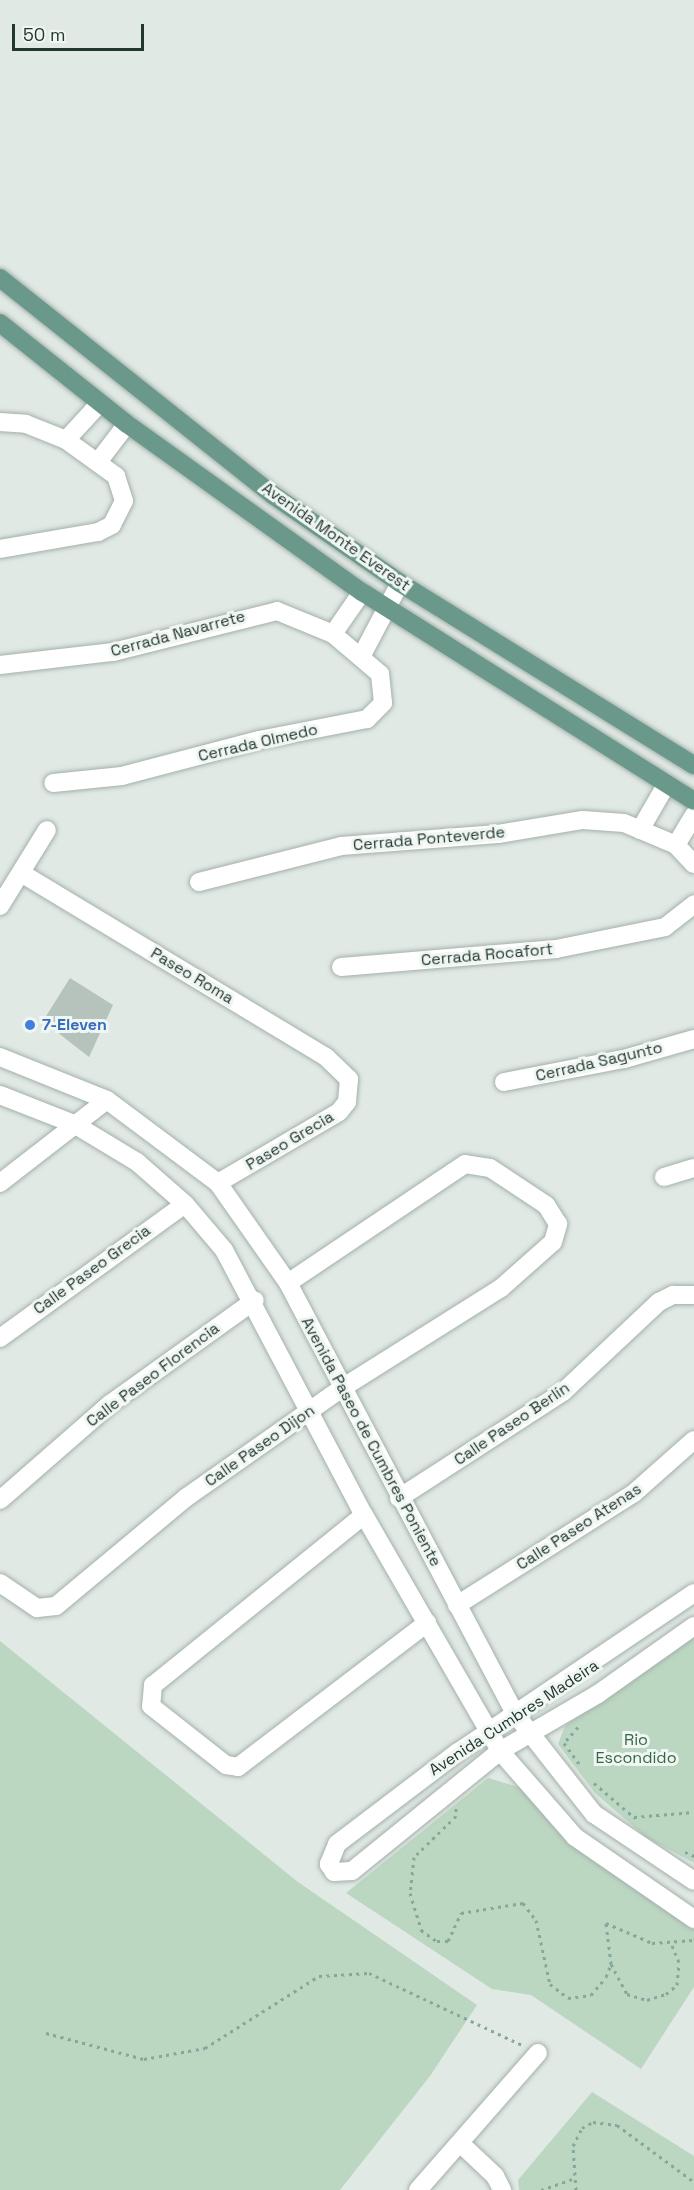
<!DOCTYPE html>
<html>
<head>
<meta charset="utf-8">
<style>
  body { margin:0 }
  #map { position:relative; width:694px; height:2190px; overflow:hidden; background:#e0e9e4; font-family:"Space Grotesk",sans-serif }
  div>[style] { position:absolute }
  .green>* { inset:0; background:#bbd7c2 }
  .building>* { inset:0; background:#b6c3bd }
  .path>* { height:3px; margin-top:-1.5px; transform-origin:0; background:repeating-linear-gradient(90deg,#84a89c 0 3px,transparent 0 7.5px) }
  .roads { filter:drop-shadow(0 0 2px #a4b0ab) drop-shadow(0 0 2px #a4b0ab) }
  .minor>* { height:18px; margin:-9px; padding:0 9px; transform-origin:9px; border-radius:9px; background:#fff }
  .major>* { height:18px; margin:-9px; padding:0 9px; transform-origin:9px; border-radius:9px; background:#6a998b }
  .dots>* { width:16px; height:16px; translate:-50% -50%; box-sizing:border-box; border:3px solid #f0f6f2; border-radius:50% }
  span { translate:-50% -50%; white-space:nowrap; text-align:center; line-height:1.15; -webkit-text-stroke:6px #f0f6f2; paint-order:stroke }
  .street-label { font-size:16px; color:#233731 }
  .shop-label { font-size:16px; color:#366cbe; font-weight:700 }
  .left { translate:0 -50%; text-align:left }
  .park-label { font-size:16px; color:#326845 }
  .scale { position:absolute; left:12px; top:24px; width:132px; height:27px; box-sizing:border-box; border:3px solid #233731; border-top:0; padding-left:8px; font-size:18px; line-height:21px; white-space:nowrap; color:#233731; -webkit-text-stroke:4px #f0f6f2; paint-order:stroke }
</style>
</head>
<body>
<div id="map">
  <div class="green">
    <i style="clip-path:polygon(694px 1634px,694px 1863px,647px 1838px,595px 1793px,558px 1744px,565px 1726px)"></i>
    <i style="clip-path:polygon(0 1641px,298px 1882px,477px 2005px,430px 2076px,340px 2190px,0 2190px)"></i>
    <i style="clip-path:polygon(488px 1778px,532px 1791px,615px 1872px,694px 1919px,694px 1987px,641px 2069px,531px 1995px,492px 1989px,346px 1893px)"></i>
    <i style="clip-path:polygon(592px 2092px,694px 2156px,694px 2190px,519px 2190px,518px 2180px)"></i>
  </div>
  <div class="building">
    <i style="clip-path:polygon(70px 978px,113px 1005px,89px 1057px,43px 1021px)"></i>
  </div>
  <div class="path">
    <i style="left:578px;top:1727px;width:21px;rotate:131deg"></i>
    <i style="left:564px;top:1743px;width:29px;rotate:54deg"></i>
    <i style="left:594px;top:1783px;width:54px;rotate:40.5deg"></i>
    <i style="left:456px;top:1808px;width:8px;rotate:90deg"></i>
    <i style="left:456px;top:1816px;width:59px;rotate:135.7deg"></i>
    <i style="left:414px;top:1857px;width:36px;rotate:96deg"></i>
    <i style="left:410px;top:1893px;width:39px;rotate:73deg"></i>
    <i style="left:421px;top:1930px;width:19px;rotate:35deg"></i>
    <i style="left:437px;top:1941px;width:11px"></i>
    <i style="left:448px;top:1941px;width:31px;rotate:-65deg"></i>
    <i style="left:461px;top:1913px;width:63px;rotate:-9.2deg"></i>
    <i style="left:523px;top:1903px;width:21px;rotate:53deg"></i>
    <i style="left:536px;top:1920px;width:66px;rotate:77.7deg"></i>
    <i style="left:550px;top:1984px;width:23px;rotate:38deg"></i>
    <i style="left:568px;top:1998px;width:23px;rotate:-7deg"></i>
    <i style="left:591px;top:1995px;width:23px;rotate:-50deg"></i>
    <i style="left:606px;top:1977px;width:14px;rotate:-69deg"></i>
    <i style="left:611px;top:1964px;width:41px;rotate:-97deg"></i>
    <i style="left:606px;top:1923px;width:50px;rotate:23.5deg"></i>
    <i style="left:652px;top:1943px;width:42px;rotate:-4.1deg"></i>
    <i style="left:634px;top:1817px;width:60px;rotate:-4.8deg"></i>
    <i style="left:685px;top:1852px;width:10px;rotate:24deg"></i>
    <i style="left:611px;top:1964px;width:34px;rotate:62deg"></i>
    <i style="left:627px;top:1994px;width:21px;rotate:17deg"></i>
    <i style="left:647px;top:2000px;width:20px;rotate:-18deg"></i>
    <i style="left:666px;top:1994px;width:14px;rotate:-39deg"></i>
    <i style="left:677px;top:1985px;width:23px;rotate:-85deg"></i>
    <i style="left:679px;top:1962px;width:21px;rotate:-113deg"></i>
    <i style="left:46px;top:2033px;width:101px;rotate:14.9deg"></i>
    <i style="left:144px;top:2059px;width:62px;rotate:-10.2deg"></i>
    <i style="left:205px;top:2048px;width:135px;rotate:-32.3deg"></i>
    <i style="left:319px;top:1976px;width:50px;rotate:-3.4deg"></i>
    <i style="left:369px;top:1973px;width:169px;rotate:25.2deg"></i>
    <i style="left:541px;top:2190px;width:34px;rotate:-19deg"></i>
    <i style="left:576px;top:2190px;width:44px;rotate:-93.9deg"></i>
    <i style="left:573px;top:2146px;width:20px;rotate:-63deg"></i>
    <i style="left:582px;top:2128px;width:13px;rotate:-29deg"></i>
    <i style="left:593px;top:2122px;width:24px;rotate:7deg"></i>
    <i style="left:617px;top:2125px;width:96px;rotate:36.5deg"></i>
  </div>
  <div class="roads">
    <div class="minor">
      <i style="left:0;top:422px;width:26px;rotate:4deg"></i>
      <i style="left:26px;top:424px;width:43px;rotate:21.8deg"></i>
      <i style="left:66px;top:440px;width:62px;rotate:35.8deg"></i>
      <i style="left:116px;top:476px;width:26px;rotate:72deg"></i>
      <i style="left:124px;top:501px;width:27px;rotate:117deg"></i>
      <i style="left:112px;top:525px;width:16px;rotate:153deg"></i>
      <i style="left:98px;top:532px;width:99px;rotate:170.2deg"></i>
      <i style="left:66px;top:440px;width:50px;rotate:-47.4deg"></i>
      <i style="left:98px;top:462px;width:48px;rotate:-52.7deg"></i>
      <i style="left:333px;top:634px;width:51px;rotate:-55.4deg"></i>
      <i style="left:362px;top:655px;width:81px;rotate:-62.2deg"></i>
      <i style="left:0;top:665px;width:114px;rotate:-6.6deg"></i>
      <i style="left:113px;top:652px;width:169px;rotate:-14deg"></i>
      <i style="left:277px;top:611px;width:61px;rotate:22.3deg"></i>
      <i style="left:333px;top:634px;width:62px;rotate:40.4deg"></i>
      <i style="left:380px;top:674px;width:29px;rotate:84deg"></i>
      <i style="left:383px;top:703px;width:23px;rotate:135deg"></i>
      <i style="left:367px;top:719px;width:110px;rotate:169deg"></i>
      <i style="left:259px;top:740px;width:142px;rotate:165.3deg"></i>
      <i style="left:122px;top:776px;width:69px;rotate:174.2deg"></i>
      <i style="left:640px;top:830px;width:52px;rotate:-60deg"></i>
      <i style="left:676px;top:845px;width:35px;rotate:-59deg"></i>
      <i style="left:21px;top:873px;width:356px;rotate:31.1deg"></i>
      <i style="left:326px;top:1057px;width:32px;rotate:44deg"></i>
      <i style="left:349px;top:1079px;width:23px;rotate:95deg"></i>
      <i style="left:347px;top:1102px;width:13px;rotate:129deg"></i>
      <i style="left:339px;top:1112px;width:140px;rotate:149.6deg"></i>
      <i style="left:199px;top:882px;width:146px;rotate:-14.2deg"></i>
      <i style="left:341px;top:846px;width:157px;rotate:-4.4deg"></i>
      <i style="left:498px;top:834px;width:86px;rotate:-9.4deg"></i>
      <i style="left:583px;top:820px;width:41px;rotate:4.2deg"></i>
      <i style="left:624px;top:823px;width:56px;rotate:22.9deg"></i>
      <i style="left:676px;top:845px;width:26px;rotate:47deg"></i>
      <i style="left:0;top:906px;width:89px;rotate:-58.3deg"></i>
      <i style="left:341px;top:967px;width:216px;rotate:-4.8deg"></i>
      <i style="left:556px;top:949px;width:111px;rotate:-11.4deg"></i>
      <i style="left:665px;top:927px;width:37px;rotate:-38deg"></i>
      <i style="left:0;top:1057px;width:115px;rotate:21.9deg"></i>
      <i style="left:107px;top:1100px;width:139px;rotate:36.8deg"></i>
      <i style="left:218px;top:1183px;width:122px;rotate:55deg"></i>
      <i style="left:288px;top:1283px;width:488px;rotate:62.2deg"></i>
      <i style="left:516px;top:1715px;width:126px;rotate:51.8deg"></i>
      <i style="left:594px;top:1814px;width:120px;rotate:33.8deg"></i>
      <i style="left:504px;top:1082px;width:122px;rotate:-10.9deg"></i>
      <i style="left:624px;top:1059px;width:73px;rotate:-15.9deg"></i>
      <i style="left:0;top:1095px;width:79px;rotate:21.4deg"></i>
      <i style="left:74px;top:1124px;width:74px;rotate:31.1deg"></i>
      <i style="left:137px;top:1162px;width:64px;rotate:41.2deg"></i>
      <i style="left:185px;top:1204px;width:60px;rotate:49.7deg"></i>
      <i style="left:224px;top:1250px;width:300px;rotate:62.2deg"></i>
      <i style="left:364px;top:1515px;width:272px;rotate:60deg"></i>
      <i style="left:500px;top:1751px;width:114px;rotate:48.9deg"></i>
      <i style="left:575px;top:1837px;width:145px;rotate:34.6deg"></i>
      <i style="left:664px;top:1177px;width:31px;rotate:-17deg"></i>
      <i style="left:0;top:1183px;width:135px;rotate:-37.8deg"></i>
      <i style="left:0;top:1338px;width:228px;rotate:-35.9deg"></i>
      <i style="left:399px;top:1498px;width:195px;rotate:-32.9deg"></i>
      <i style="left:563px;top:1392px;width:132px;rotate:-43.2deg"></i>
      <i style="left:659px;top:1302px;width:16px;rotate:-27deg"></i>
      <i style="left:673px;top:1295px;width:21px"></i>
      <i style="left:0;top:1500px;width:146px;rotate:-41.1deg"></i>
      <i style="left:110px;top:1404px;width:178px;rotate:-35.6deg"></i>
      <i style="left:364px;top:1515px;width:271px;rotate:141.1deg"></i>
      <i style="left:153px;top:1685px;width:21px;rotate:95deg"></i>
      <i style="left:151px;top:1706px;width:95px;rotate:38.2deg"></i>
      <i style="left:226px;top:1765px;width:12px;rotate:9deg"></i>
      <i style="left:238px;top:1767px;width:238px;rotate:-37.3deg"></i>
      <i style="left:0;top:1583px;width:45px;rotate:34deg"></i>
      <i style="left:37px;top:1608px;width:19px;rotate:-6deg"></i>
      <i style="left:56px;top:1606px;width:170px;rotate:-39.8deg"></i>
      <i style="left:187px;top:1497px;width:189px;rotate:-35.1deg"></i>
      <i style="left:342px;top:1388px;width:188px;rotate:-32.2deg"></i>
      <i style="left:501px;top:1288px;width:69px;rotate:-41.5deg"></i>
      <i style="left:553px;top:1242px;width:19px;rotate:-74deg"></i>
      <i style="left:558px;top:1224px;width:22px;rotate:-122deg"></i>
      <i style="left:546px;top:1205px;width:67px;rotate:-146.5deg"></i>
      <i style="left:490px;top:1168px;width:25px;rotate:-171deg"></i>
      <i style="left:465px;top:1164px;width:213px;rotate:146.1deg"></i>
      <i style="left:694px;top:1593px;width:285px;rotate:146deg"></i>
      <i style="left:458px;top:1752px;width:152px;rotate:142.8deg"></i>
      <i style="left:337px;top:1844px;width:22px;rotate:112deg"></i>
      <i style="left:329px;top:1864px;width:9px;rotate:58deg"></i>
      <i style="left:334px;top:1872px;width:18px;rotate:-3deg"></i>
      <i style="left:352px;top:1871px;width:191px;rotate:-39deg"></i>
      <i style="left:500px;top:1751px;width:113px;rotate:-30.2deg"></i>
      <i style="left:598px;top:1694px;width:118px;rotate:-35.3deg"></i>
      <i style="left:457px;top:1605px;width:209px;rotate:-32.3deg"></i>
      <i style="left:634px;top:1493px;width:80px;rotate:-41.5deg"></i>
      <i style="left:460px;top:2143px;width:48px;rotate:43.3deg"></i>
      <i style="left:495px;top:2176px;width:16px;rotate:63deg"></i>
      <i style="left:418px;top:2190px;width:182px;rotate:-48.8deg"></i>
    </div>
    <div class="major">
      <i style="left:0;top:278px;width:349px;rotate:38.5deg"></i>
      <i style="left:273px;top:495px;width:155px;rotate:34.7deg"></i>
      <i style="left:400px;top:583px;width:346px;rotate:31.8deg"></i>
      <i style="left:0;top:323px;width:162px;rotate:38.5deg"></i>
      <i style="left:127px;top:424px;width:289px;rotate:35.6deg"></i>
      <i style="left:362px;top:592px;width:392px;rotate:32.2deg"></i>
    </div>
  </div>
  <div class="dots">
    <i style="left:30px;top:1025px;background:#3f7fe0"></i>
  </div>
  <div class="street-label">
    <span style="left:336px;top:537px;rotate:35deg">Avenida Monte Everest</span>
    <span style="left:178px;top:634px;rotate:-15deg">Cerrada Navarrete</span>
    <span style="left:258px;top:743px;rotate:-13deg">Cerrada Olmedo</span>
    <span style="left:429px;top:839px;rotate:-5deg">Cerrada Ponteverde</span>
    <span style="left:487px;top:955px;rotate:-5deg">Cerrada Rocafort</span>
    <span style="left:192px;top:976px;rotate:31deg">Paseo Roma</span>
    <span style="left:599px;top:1062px;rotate:-13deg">Cerrada Sagunto</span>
    <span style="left:290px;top:1141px;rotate:-31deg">Paseo Grecia</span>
    <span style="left:92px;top:1270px;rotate:-36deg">Calle Paseo Grecia</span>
    <span style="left:153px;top:1375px;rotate:-37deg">Calle Paseo Florencia</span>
    <span style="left:512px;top:1424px;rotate:-34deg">Calle Paseo Berlín</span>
    <span style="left:371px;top:1442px;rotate:62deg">Avenida Paseo de Cumbres Poniente</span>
    <span style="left:260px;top:1446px;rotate:-35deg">Calle Paseo Dijon</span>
    <span style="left:579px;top:1527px;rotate:-33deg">Calle Paseo Atenas</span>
    <span style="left:514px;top:1718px;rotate:-33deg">Avenida Cumbres Madeira</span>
  </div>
  <div class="shop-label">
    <span class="left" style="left:42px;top:1025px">7-Eleven</span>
  </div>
  <div class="park-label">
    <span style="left:636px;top:1749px">Rio<br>Escondido</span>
  </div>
  <div class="scale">50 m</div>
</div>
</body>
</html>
